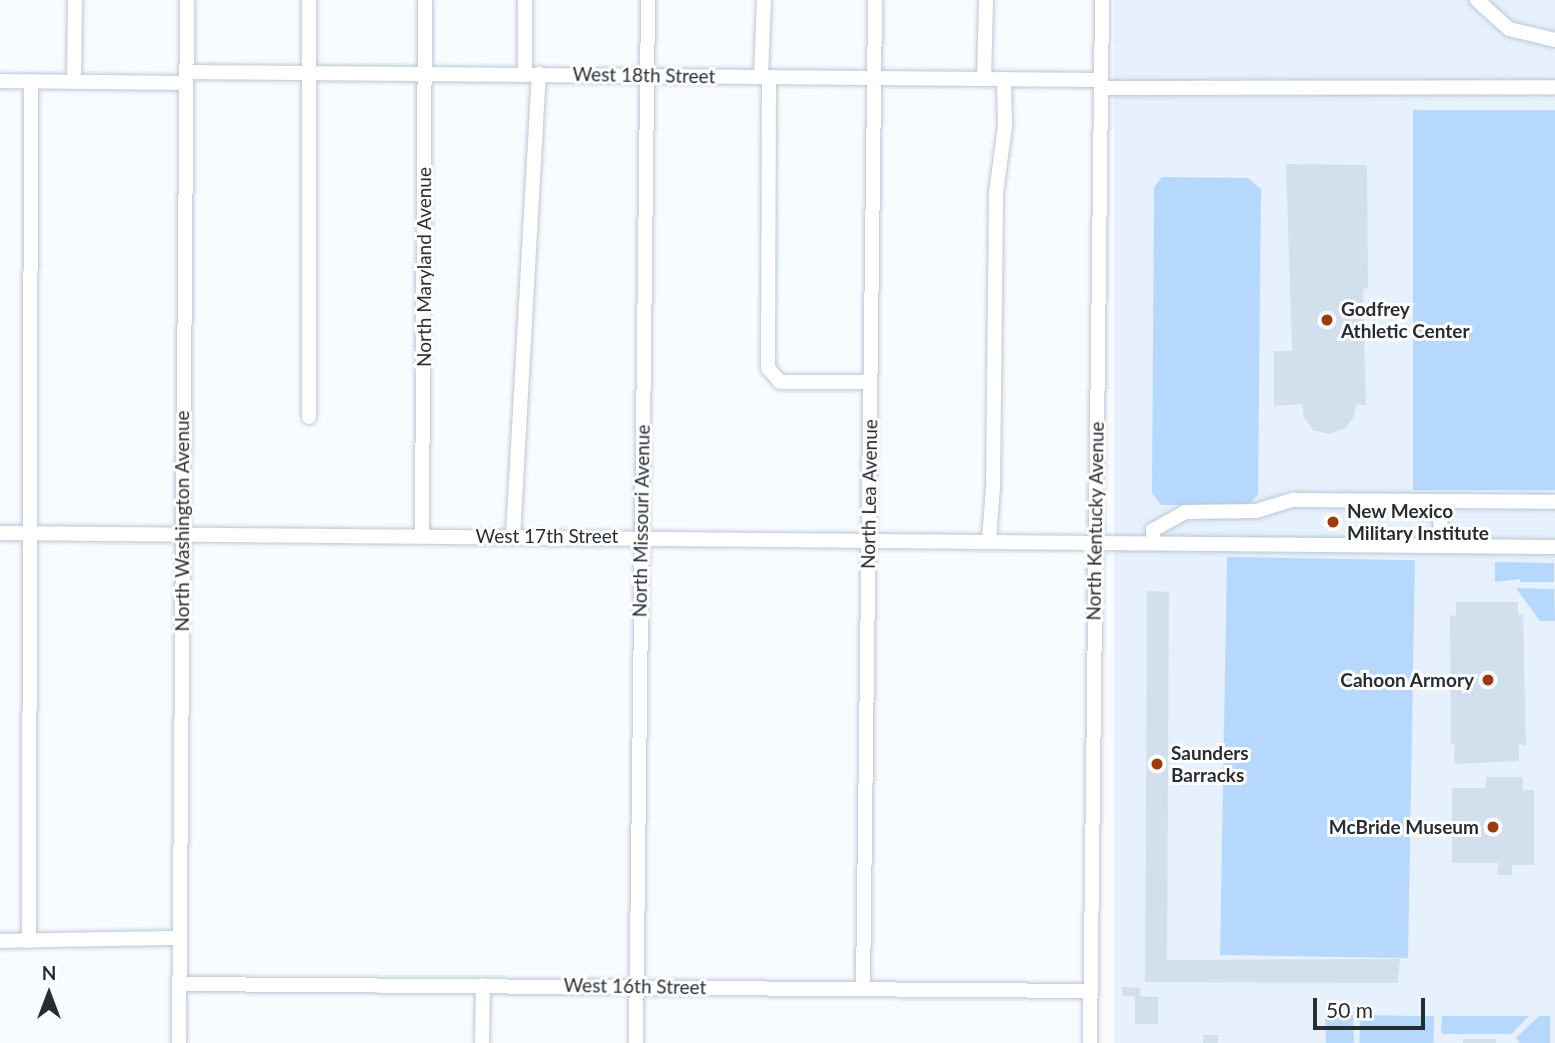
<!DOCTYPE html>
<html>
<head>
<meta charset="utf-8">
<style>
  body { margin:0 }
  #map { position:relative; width:1555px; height:1043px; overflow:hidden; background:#f9fcff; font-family:Lato,sans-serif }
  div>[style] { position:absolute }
  .built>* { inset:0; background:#e6f1fd; transform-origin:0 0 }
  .green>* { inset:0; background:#b6d8fd; transform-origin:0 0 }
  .building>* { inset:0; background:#d2dfed; transform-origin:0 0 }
  .roads { filter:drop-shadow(0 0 2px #bbc8d6) drop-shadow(0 0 2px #bbc8d6) }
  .minor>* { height:14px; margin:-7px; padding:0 7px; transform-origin:7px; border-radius:7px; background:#fff }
  .dots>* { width:19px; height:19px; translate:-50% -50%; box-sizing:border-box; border:4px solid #fff; border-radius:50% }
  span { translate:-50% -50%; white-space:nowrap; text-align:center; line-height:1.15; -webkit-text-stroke:6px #fff; paint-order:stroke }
  .street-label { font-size:19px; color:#282d32 }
  .poi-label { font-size:19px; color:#282d32; font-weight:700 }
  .left { translate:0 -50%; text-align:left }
  .right { translate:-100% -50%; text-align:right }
  .north { position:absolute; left:14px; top:959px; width:70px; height:70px; -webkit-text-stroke:5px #fff; paint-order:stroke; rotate:0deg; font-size:19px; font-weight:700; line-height:28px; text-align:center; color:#282d32 }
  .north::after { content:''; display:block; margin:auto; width:24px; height:32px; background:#282d32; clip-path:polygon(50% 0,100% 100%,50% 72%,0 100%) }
  .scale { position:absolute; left:1313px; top:998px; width:112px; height:32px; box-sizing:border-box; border:4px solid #282d32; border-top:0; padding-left:9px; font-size:21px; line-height:24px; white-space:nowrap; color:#282d32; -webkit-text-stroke:5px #fff; paint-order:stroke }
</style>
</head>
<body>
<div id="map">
  <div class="built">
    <i style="left:1114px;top:0;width:441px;height:1043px"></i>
  </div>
  <div class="green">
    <i style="left:1413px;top:110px;width:142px;height:380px"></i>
    <i style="clip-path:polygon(1162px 177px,1248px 178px,1261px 189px,1258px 495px,1248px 505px,1161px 505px,1152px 493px,1154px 187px)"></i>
    <i style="left:1227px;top:557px;width:188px;height:398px;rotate:1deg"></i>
    <i style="clip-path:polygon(1495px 562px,1554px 563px,1554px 582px,1520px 582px,1520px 579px,1495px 582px)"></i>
    <i style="clip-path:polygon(1516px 588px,1554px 589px,1555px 621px,1540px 621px)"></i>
    <i style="left:1353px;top:1015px;width:28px;height:28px;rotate:88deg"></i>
    <i style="left:1360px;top:1015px;width:74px;height:28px;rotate:1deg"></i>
    <i style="clip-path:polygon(1442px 1016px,1529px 1016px,1511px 1034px,1444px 1034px,1441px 1032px)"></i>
    <i style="clip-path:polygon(1539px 1016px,1550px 1016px,1550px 1043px,1520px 1043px,1516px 1038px)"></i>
  </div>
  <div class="building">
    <i style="clip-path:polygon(1286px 164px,1367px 165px,1368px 288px,1363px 289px,1366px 405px,1357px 404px,1354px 416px,1346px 428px,1329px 434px,1313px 430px,1304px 418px,1302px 404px,1274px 406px,1274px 351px,1292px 351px)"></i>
    <i style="clip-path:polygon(1147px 591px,1169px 592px,1167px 960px,1400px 959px,1398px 983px,1145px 982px)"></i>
    <i style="clip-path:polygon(1456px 602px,1518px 602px,1518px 615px,1523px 614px,1526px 746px,1519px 744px,1519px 761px,1454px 764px,1455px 744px,1451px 745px,1450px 615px,1456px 616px)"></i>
    <i style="clip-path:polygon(1486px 777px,1523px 777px,1523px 790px,1534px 790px,1534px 865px,1512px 865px,1512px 875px,1497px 875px,1498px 863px,1452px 863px,1452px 788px,1486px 788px)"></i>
    <i style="clip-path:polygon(1122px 987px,1140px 988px,1140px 996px,1158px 997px,1158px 1024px,1135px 1024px,1135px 996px,1122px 996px)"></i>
    <i style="left:1203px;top:1035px;width:15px;height:8px"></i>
    <i style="left:1463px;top:1039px;width:33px;height:4px"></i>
  </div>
  <div class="roads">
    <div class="minor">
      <i style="left:309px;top:0;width:417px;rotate:90deg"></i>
      <i style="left:1477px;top:0;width:43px;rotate:42.2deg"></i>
      <i style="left:1509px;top:29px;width:47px;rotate:13.4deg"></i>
      <i style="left:186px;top:72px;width:915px;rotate:0.5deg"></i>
      <i style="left:525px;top:74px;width:74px;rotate:-90deg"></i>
      <i style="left:761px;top:77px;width:77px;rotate:-87.8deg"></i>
      <i style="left:769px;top:77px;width:291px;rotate:90.2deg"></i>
      <i style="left:768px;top:368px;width:18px;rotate:49deg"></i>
      <i style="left:780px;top:382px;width:90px"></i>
      <i style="left:984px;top:79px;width:79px;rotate:-88.5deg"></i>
      <i style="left:0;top:81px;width:186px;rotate:0.6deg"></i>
      <i style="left:74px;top:82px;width:82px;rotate:-89.3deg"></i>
      <i style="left:1101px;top:88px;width:454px;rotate:-0.1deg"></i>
      <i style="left:0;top:533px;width:1555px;rotate:0.52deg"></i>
      <i style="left:422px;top:535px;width:535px;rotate:-89.68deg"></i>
      <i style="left:513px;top:536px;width:463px;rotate:-86.8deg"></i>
      <i style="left:989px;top:540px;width:53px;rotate:-85.7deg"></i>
      <i style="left:993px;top:487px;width:294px;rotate:-89.4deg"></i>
      <i style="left:996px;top:193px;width:68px;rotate:-82.3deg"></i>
      <i style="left:1005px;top:126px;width:47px;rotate:-91.2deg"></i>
      <i style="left:1153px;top:541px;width:11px;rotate:-90deg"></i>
      <i style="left:1153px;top:530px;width:37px;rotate:-29deg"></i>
      <i style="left:1185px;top:512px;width:71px;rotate:-0.8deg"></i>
      <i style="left:1256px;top:511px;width:39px;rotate:-17deg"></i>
      <i style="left:1293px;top:500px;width:262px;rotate:0.4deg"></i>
      <i style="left:1440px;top:545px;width:44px;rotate:-88.7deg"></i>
      <i style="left:0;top:941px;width:179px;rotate:-1deg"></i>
      <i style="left:29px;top:941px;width:860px;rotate:-89.87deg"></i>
      <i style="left:180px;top:984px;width:909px;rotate:0.44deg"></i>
      <i style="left:863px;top:989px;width:989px;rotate:-89.3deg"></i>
      <i style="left:179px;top:1043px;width:1043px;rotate:-89.56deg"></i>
      <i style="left:482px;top:1043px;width:58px;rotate:-89deg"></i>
      <i style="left:636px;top:1043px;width:1043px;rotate:-89.34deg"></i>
      <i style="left:1090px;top:1043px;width:1043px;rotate:-89.34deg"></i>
    </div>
  </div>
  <div class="dots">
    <i style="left:1327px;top:320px;background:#9f3a0c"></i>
    <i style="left:1333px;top:522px;background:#9f3a0c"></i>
    <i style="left:1488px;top:680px;background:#9f3a0c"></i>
    <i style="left:1157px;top:764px;background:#9f3a0c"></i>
    <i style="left:1493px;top:827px;background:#9f3a0c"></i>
  </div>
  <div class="street-label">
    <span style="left:644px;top:75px;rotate:1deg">West 18th Street</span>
    <span style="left:424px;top:267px;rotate:-90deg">North Maryland Avenue</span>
    <span style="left:869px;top:494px;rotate:-89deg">North Lea Avenue</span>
    <span style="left:182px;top:521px;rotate:-90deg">North Washington Avenue</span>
    <span style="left:641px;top:521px;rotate:-89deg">North Missouri Avenue</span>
    <span style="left:1095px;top:521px;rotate:-89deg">North Kentucky Avenue</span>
    <span style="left:547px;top:536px">West 17th Street</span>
    <span style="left:635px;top:986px;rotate:1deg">West 16th Street</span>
  </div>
  <div class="poi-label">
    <span class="left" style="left:1341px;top:320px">Godfrey<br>Athletic Center</span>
    <span class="left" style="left:1347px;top:522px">New Mexico<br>Military Institute</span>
    <span class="right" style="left:1474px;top:680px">Cahoon Armory</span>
    <span class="left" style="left:1171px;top:764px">Saunders<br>Barracks</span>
    <span class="right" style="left:1479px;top:827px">McBride Museum</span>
  </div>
  <div class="north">N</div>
  <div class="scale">50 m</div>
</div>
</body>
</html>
